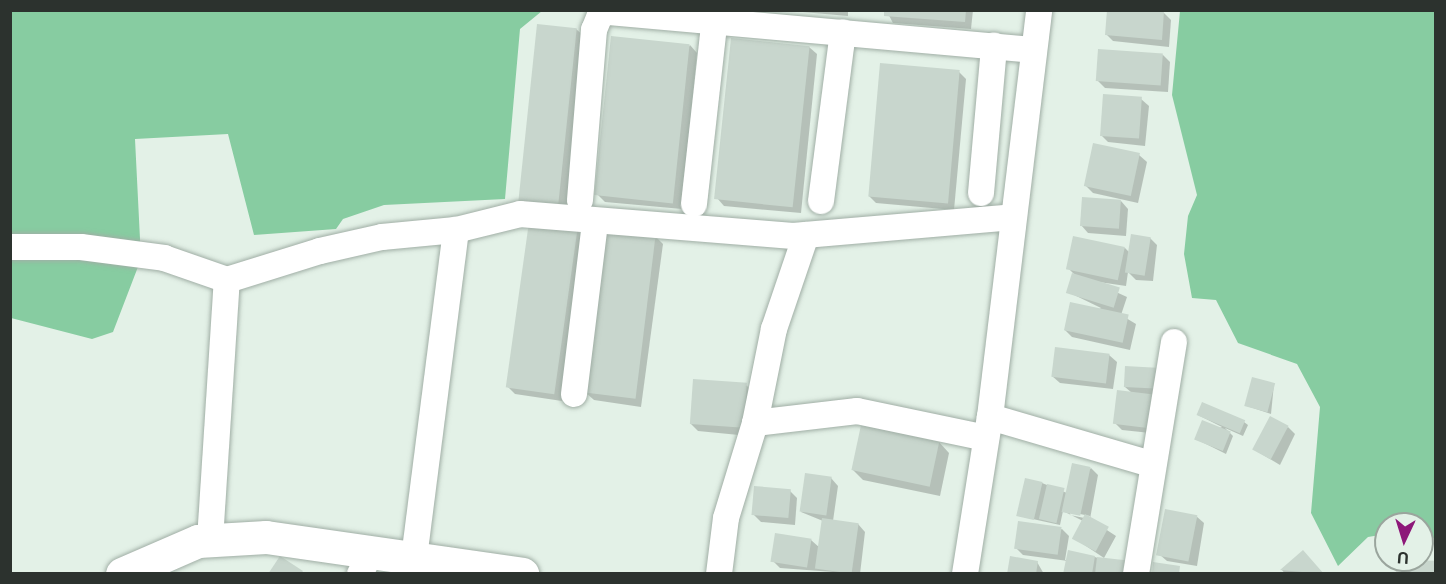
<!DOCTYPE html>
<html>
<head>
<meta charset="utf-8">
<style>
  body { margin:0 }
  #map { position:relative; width:1446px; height:584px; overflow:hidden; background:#e3f1e7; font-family:Inter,sans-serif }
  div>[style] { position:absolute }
  .forest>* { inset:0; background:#87cca1 }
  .shadow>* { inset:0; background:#0003 }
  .building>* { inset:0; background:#c8d6cd; transform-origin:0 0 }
  .roads { filter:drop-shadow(0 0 2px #a0aea5) drop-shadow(0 0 2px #a0aea5) }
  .street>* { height:26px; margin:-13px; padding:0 13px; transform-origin:13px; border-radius:13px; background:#fff }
  .secondary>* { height:33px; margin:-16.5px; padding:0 16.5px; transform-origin:16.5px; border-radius:16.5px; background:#fff }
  span { translate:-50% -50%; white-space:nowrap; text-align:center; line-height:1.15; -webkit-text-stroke:4.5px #e3f1e7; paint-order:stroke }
  .frame { position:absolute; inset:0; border:12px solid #2c322e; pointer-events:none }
  .north { position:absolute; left:1374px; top:512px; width:60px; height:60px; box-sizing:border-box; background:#e3f1e7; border:2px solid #9aa59d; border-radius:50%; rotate:184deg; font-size:16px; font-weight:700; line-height:24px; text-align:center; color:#2c322e }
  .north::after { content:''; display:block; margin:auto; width:21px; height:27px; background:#8d1879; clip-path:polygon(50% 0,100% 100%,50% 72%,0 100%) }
</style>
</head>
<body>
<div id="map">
  <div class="forest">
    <i style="clip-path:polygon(11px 11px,542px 11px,520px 29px,505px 199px,384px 205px,343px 219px,336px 229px,254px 235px,228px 134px,135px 139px,141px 259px,113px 332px,92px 339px,11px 318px)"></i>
    <i style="clip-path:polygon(1180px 11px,1435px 11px,1435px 538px,1422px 537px,1422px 524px,1386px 524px,1386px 534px,1368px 537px,1338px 566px,1311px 513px,1320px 407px,1297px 364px,1238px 343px,1216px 300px,1192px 298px,1184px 254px,1188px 216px,1197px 195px,1172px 95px)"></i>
  </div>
  <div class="shadow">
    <i style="clip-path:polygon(780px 10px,848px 10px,848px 16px)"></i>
    <i style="clip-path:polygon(886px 10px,973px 10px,971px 29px,893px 23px)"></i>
    <i style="clip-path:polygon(1108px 10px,1164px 13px,1171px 20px,1169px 47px,1113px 41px,1106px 34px)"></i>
    <i style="clip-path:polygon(576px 29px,584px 36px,567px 214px,522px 203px)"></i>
    <i style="clip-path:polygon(690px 45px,697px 53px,682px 209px,605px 202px,598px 195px)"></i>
    <i style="clip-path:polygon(809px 47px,817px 54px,801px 213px,724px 206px,717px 198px)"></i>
    <i style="clip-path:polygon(1163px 55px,1170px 62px,1168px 92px,1105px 88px,1097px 80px)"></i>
    <i style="clip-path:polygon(959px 72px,966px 79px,954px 210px,876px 203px,869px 196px)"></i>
    <i style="clip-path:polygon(1141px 99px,1149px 106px,1145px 146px,1108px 142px,1101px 135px)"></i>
    <i style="clip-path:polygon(1139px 155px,1147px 162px,1138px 203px,1093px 193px,1085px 185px)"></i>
    <i style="clip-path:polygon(1121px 201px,1128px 209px,1126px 236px,1088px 233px,1081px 225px)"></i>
    <i style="clip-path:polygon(577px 230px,584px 238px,562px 401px,515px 394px,508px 387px)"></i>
    <i style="clip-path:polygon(656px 237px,663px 244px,641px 407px,594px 400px,586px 393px)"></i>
    <i style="clip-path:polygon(1150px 238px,1157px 245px,1153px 281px,1136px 280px,1128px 272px,1126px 286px,1092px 281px,1127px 297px,1121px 315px,1136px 324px,1130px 350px,1072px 337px,1065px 330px,1101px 308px,1068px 292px,1074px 274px,1068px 268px,1125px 248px,1131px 254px)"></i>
    <i style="clip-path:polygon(1109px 355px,1117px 362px,1113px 389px,1060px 383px,1052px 376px)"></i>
    <i style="clip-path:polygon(1160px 370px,1160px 434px,1122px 430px,1115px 423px,1132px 393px,1125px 387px)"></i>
    <i style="clip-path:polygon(1274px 384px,1271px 414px,1247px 406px)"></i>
    <i style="clip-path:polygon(746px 385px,753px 392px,749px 436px,698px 431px,691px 424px)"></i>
    <i style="clip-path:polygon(1198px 415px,1244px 422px,1248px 425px,1243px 436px,1225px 428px,1233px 436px,1226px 454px,1196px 439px,1222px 427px)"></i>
    <i style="clip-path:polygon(1288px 427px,1295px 434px,1280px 465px,1255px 450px)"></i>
    <i style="clip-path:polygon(939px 442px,949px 453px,940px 496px,863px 480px,853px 470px)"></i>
    <i style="clip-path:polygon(evenodd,1091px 468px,1098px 475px,1090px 519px,1116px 536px,1104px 558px,1074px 538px,1083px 521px,1063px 511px,1060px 525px,1019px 516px,1042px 483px,1067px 493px,1091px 468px,1070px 512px,1090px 516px,1089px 519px,1070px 515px,1070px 512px)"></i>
    <i style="clip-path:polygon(831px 478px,838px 486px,833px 521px,858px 524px,865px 532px,860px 574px,780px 568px,773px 561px,811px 540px,820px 548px,823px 521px,801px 512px)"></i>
    <i style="clip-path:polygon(790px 491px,797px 498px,795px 525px,761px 522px,753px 514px)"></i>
    <i style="clip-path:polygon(1196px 516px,1204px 523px,1197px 566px,1167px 561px,1159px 554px)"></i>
    <i style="clip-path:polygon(1062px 529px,1069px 536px,1065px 560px,1095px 557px,1139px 574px,1065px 574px,1068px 561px,1023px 555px,1016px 548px)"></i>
    <i style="clip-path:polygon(1303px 552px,1323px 574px,1285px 574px,1282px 570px)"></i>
    <i style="clip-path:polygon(1037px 562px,1044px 574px,1008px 574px)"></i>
  </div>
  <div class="building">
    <i style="clip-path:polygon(884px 10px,966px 10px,965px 22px,884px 16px)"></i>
    <i style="clip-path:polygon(1107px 10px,1164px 11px,1162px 40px,1105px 35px)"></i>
    <i style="left:537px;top:24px;width:40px;height:181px;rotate:6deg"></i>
    <i style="left:611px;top:36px;width:79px;height:160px;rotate:6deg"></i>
    <i style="left:731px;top:38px;width:79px;height:162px;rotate:6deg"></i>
    <i style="left:1098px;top:49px;width:65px;height:32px;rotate:4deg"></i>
    <i style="left:880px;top:63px;width:80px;height:134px;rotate:5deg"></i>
    <i style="left:1103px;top:94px;width:39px;height:42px;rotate:4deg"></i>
    <i style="left:1093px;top:143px;width:48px;height:44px;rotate:12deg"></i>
    <i style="left:1082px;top:197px;width:39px;height:29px;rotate:4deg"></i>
    <i style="left:529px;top:222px;width:49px;height:167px;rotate:8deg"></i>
    <i style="left:607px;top:229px;width:49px;height:165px;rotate:7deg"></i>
    <i style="left:1131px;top:234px;width:20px;height:39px;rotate:9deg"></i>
    <i style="left:1073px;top:236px;width:53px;height:34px;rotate:12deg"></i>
    <i style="left:1072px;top:273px;width:50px;height:21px;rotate:17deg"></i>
    <i style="left:1070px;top:302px;width:60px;height:29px;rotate:12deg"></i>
    <i style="left:1055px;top:347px;width:55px;height:30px;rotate:7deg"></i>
    <i style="left:1125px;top:366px;width:36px;height:21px;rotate:3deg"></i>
    <i style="left:1252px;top:377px;width:24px;height:30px;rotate:15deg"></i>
    <i style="left:693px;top:379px;width:54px;height:45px;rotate:4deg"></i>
    <i style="left:1117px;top:390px;width:39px;height:34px;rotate:7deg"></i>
    <i style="left:1202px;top:402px;width:47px;height:14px;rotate:23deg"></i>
    <i style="left:1270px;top:416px;width:21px;height:38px;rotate:28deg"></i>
    <i style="left:1202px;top:420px;width:31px;height:21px;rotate:22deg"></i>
    <i style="left:861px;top:425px;width:80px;height:46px;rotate:12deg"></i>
    <i style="left:1072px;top:463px;width:19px;height:50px;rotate:12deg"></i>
    <i style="left:805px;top:473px;width:27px;height:39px;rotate:8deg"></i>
    <i style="left:1025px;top:478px;width:18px;height:39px;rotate:13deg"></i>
    <i style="left:1047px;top:484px;width:18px;height:36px;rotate:13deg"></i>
    <i style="left:754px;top:486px;width:37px;height:29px;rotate:5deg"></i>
    <i style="left:1165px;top:509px;width:33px;height:47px;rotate:11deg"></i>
    <i style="left:1085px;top:514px;width:27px;height:28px;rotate:28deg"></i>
    <i style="left:822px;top:518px;width:37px;height:51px;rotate:8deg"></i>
    <i style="left:1018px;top:521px;width:44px;height:28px;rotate:8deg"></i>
    <i style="left:775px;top:533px;width:37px;height:29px;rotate:9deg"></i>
    <i style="clip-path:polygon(1068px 550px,1095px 556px,1092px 574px,1063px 574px)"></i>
    <i style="clip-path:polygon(1303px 550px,1324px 574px,1280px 570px)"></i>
    <i style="clip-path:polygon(280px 556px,303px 571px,301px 574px,268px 574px)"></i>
    <i style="clip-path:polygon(1010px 556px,1038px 561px,1036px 574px,1007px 574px)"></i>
    <i style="clip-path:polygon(1097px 557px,1132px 561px,1131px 574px,1095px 574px)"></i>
    <i style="left:1396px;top:560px;width:40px;height:14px;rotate:1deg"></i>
    <i style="clip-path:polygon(1153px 562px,1180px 566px,1179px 574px,1152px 574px)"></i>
  </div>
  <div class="roads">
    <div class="street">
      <i style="left:981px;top:193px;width:148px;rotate:-84.9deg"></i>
      <i style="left:580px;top:200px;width:171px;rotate:-85.3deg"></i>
      <i style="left:594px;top:30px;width:16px;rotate:-68deg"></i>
      <i style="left:600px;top:15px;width:9px;rotate:-21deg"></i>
      <i style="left:608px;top:12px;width:427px;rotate:5.1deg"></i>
      <i style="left:821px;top:201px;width:170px;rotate:-82.6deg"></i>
      <i style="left:694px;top:204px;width:187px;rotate:-83.6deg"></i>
      <i style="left:10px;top:247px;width:71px"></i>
      <i style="left:81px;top:247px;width:84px;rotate:7.5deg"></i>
      <i style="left:164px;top:258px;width:67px;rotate:19.2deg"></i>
      <i style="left:574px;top:394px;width:171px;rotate:-83deg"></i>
      <i style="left:990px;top:417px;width:168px;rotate:16.3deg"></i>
      <i style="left:755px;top:423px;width:103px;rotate:-6.7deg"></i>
      <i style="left:857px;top:411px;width:132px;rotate:11.8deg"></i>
      <i style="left:210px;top:540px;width:261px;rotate:-86.3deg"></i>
      <i style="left:227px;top:280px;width:97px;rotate:-17.3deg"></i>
      <i style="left:320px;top:251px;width:64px;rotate:-12.7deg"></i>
      <i style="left:382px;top:237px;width:74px;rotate:-5.4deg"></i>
      <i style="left:456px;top:230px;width:66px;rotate:-14deg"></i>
      <i style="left:520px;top:214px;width:274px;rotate:4.6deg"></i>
      <i style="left:793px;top:236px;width:221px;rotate:-4.9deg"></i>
      <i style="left:414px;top:558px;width:331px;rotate:-82.7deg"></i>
      <i style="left:360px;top:574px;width:20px;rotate:-63deg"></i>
      <i style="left:719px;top:574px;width:56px;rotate:-82.9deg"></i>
      <i style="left:726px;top:518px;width:99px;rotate:-73deg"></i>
      <i style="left:755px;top:423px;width:96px;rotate:-78.6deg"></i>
      <i style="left:774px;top:329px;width:99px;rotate:-71.2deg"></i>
      <i style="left:965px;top:574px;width:159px;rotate:-81deg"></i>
      <i style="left:990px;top:417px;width:410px;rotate:-83.1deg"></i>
      <i style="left:1136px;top:574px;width:235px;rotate:-80.7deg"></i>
    </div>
    <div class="secondary">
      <i style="left:122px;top:574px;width:83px;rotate:-23.5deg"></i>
      <i style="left:198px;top:541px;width:68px;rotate:-3.4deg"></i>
      <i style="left:266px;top:537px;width:259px;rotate:8.2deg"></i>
    </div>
  </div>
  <div class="frame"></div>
  <div class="north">U</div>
</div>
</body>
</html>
